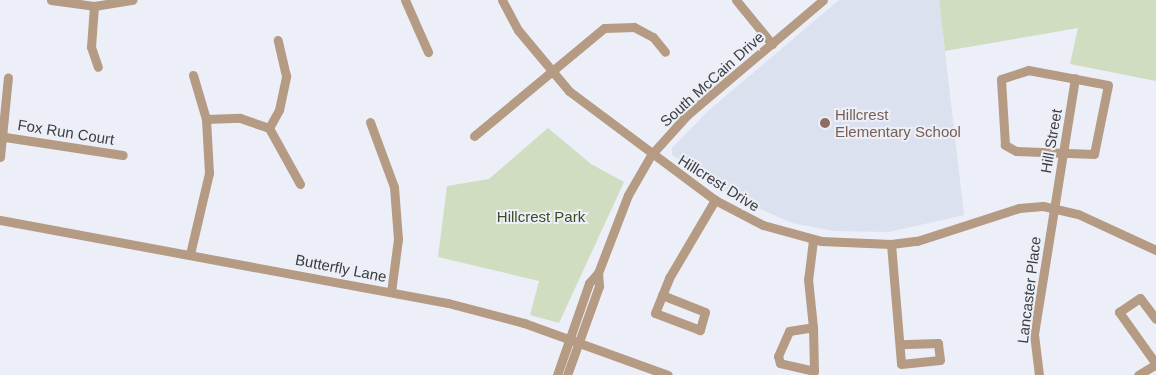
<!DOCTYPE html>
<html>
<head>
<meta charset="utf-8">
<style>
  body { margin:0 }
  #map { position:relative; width:1156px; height:375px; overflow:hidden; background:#eceff7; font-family:Arial,sans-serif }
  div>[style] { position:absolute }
  .built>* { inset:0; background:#dbe1ef }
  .green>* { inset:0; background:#d0ddc1 }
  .minor>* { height:9px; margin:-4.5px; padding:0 4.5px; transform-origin:4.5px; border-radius:4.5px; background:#b59b83 }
  .dots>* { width:14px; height:14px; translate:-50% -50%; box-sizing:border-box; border:2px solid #eceff7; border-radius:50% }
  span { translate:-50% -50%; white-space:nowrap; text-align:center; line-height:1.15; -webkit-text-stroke:4px #eceff7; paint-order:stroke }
  .street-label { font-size:15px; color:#3c3d40 }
  .education-label { font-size:15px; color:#785e54 }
  .left { translate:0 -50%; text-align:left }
  .park-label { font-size:15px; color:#3c4e21 }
</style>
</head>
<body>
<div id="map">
  <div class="built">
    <i style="clip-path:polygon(839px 0,939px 0,964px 215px,889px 232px,834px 231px,792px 223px,738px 199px,672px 155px,672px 148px,708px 111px)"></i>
  </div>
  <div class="green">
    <i style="clip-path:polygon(939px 0,1156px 0,1156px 81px,1070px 64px,1078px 28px,945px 51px)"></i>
    <i style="clip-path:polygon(548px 128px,591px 164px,624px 182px,559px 323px,530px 315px,539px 281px,438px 257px,447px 186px,489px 179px)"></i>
  </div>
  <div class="minor">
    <i style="left:51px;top:0;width:43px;rotate:7.9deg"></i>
    <i style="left:94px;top:6px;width:39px;rotate:-9deg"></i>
    <i style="left:405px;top:0;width:57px;rotate:66.1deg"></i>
    <i style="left:502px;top:0;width:34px;rotate:62deg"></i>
    <i style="left:518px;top:30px;width:80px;rotate:50.1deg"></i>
    <i style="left:569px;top:91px;width:182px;rotate:36.7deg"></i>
    <i style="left:715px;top:200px;width:54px;rotate:27.5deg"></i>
    <i style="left:763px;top:225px;width:60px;rotate:15.4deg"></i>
    <i style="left:821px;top:241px;width:70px;rotate:2.5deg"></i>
    <i style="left:891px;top:244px;width:26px;rotate:-7deg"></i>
    <i style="left:917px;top:241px;width:107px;rotate:-17.9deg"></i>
    <i style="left:1019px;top:208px;width:24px;rotate:-5deg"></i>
    <i style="left:1043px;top:206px;width:36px;rotate:13deg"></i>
    <i style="left:1078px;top:214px;width:86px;rotate:24.8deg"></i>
    <i style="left:736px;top:0;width:57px;rotate:50.7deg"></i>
    <i style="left:94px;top:6px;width:41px;rotate:94.2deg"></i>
    <i style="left:91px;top:47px;width:21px;rotate:71deg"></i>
    <i style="left:1028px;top:70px;width:81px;rotate:10.6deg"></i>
    <i style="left:1108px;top:85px;width:70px;rotate:101.5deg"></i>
    <i style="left:1094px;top:154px;width:78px;rotate:-177.8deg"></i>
    <i style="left:1016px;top:151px;width:13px;rotate:-151deg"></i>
    <i style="left:1005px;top:145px;width:66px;rotate:-93.5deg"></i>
    <i style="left:1001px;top:79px;width:28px;rotate:-18deg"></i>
    <i style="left:206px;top:119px;width:34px;rotate:-2deg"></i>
    <i style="left:240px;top:118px;width:31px;rotate:19deg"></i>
    <i style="left:269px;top:128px;width:64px;rotate:61deg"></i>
    <i style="left:370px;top:122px;width:69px;rotate:69.7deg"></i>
    <i style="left:394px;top:187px;width:52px;rotate:85.6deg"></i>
    <i style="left:398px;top:239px;width:53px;rotate:97.5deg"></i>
    <i style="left:269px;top:128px;width:21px;rotate:-61deg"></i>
    <i style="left:279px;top:110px;width:35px;rotate:-78deg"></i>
    <i style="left:286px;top:76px;width:37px;rotate:-103deg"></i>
    <i style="left:474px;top:136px;width:169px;rotate:-39.7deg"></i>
    <i style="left:604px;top:28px;width:30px;rotate:-2deg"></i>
    <i style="left:634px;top:27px;width:21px;rotate:28deg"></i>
    <i style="left:653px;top:37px;width:19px;rotate:51deg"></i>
    <i style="left:5px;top:137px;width:119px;rotate:8.7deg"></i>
    <i style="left:0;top:157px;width:80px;rotate:-84.3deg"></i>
    <i style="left:0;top:220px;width:456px;rotate:10.5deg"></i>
    <i style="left:448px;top:303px;width:79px;rotate:14.7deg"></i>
    <i style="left:524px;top:323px;width:153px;rotate:19.9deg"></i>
    <i style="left:813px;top:240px;width:39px;rotate:97deg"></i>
    <i style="left:808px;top:279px;width:48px;rotate:84.1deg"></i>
    <i style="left:891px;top:244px;width:120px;rotate:85.2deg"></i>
    <i style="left:901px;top:364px;width:39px;rotate:-6deg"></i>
    <i style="left:940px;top:360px;width:17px;rotate:-97deg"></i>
    <i style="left:938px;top:343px;width:38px;rotate:178deg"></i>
    <i style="left:190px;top:254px;width:83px;rotate:-76.8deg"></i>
    <i style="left:209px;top:173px;width:54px;rotate:-93.2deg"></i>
    <i style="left:206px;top:119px;width:46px;rotate:-106.5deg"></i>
    <i style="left:662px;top:295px;width:46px;rotate:21.6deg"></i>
    <i style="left:705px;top:312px;width:19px;rotate:106deg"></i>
    <i style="left:700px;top:330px;width:48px;rotate:-159.3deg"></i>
    <i style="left:655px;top:313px;width:38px;rotate:-68deg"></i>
    <i style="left:669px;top:278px;width:91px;rotate:-59.5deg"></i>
    <i style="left:813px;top:327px;width:44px;rotate:88.7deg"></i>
    <i style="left:814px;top:371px;width:35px;rotate:-167deg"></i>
    <i style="left:780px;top:363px;width:7px;rotate:-106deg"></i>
    <i style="left:778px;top:356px;width:27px;rotate:-66deg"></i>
    <i style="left:789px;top:331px;width:24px;rotate:-9deg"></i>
    <i style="left:557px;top:375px;width:97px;rotate:-70.8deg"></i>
    <i style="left:589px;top:283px;width:13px;rotate:-48deg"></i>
    <i style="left:598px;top:273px;width:84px;rotate:-69deg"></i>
    <i style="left:628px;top:195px;width:46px;rotate:-60.1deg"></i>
    <i style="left:651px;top:155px;width:54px;rotate:-48deg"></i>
    <i style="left:687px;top:115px;width:178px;rotate:-40.2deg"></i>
    <i style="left:567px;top:375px;width:95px;rotate:-70.2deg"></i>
    <i style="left:599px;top:286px;width:13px;rotate:-94deg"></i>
    <i style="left:1039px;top:375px;width:41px;rotate:-97deg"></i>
    <i style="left:1034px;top:334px;width:259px;rotate:-80.9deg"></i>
    <i style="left:1138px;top:375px;width:21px;rotate:-31deg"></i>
    <i style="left:1156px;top:364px;width:64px;rotate:-125.4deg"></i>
    <i style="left:1119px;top:312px;width:25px;rotate:-34deg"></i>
    <i style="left:1140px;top:298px;width:26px;rotate:53deg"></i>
  </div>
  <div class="dots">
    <i style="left:825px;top:123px;background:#8d6e63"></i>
  </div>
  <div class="street-label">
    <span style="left:712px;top:79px;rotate:-42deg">South McCain Drive</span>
    <span style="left:66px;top:132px;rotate:9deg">Fox Run Court</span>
    <span style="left:1051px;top:141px;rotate:-80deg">Hill Street</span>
    <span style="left:719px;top:183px;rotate:32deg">Hillcrest Drive</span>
    <span style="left:341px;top:268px;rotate:11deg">Butterfly Lane</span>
    <span style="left:1029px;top:290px;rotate:-83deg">Lancaster Place</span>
  </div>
  <div class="education-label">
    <span class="left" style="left:835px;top:123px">Hillcrest<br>Elementary School</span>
  </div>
  <div class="park-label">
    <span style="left:541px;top:217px">Hillcrest Park</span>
  </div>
</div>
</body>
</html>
